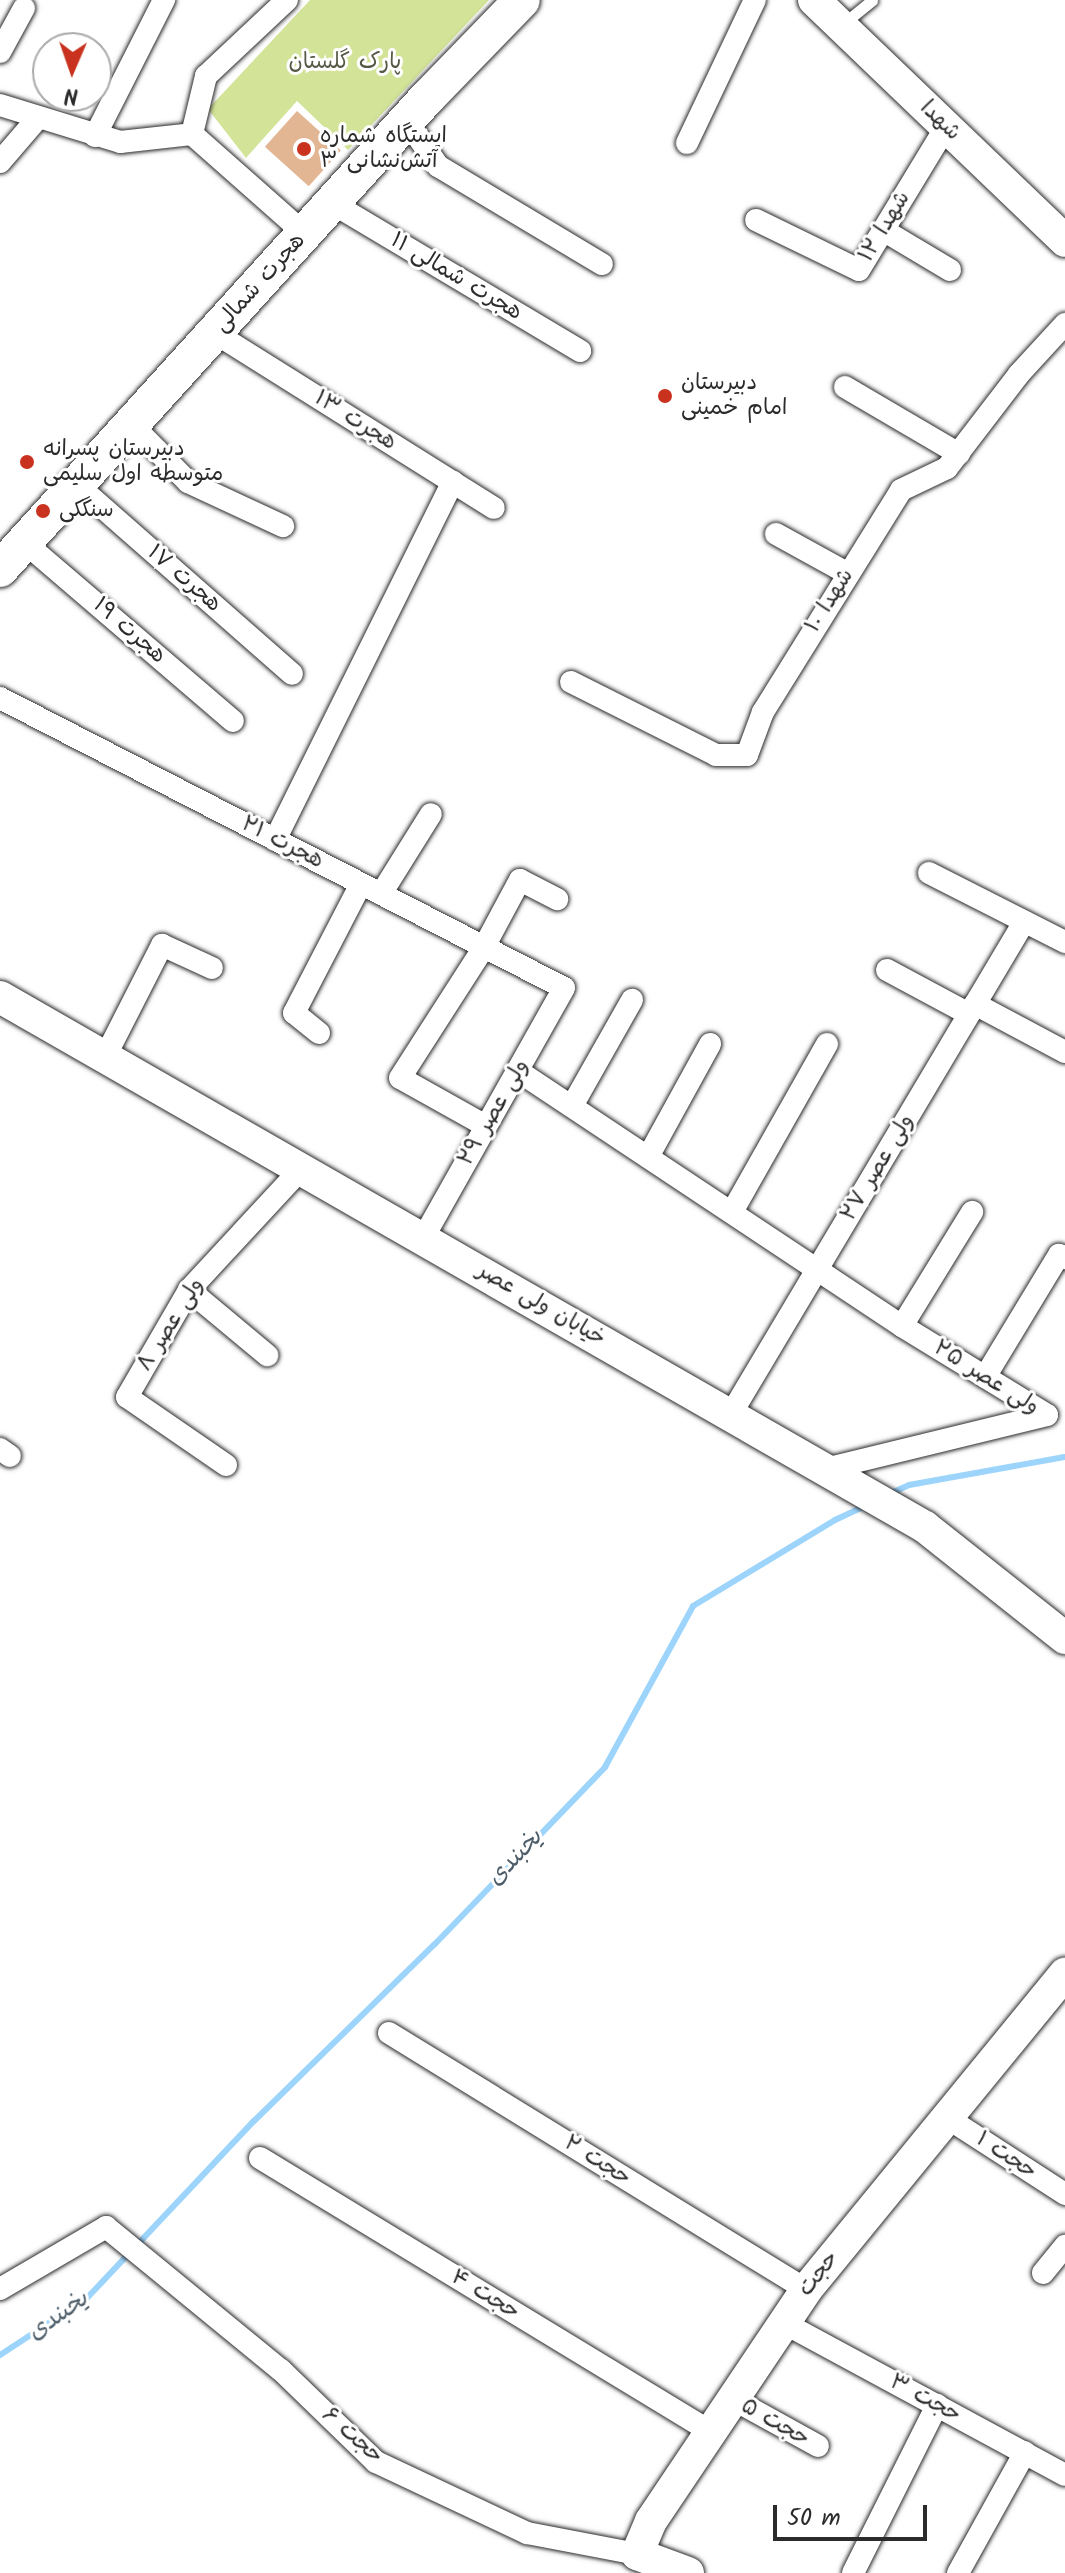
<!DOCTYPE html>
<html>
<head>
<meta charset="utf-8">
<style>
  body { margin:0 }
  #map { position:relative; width:1065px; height:2573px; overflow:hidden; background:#fff; font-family:Kalam,"Playpen Sans Arabic",sans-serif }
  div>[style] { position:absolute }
  .green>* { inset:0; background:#d3e498 }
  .stream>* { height:6px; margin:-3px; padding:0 3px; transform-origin:3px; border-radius:3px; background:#9cd4fc }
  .building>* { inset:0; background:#e2b593; transform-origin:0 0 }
  .roads { filter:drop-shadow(0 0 2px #2b2b2b) drop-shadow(0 0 2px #2b2b2b) }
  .lane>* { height:11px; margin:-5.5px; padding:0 5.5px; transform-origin:5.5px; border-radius:5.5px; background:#fff }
  .street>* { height:22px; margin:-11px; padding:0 11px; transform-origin:11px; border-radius:11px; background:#fff }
  .secondary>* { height:32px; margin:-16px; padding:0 16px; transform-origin:16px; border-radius:16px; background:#fff }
  .primary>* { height:36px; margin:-18px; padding:0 18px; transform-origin:18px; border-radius:18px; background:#fff }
  .dots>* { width:22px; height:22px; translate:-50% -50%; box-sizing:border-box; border:4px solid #fff; border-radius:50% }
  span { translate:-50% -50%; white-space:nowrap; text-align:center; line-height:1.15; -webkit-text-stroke:6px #fff; paint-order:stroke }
  .park-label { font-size:22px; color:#555946 }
  .street-label { font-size:22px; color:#2b2b2b }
  .poi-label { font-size:22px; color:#2b2b2b }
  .left { translate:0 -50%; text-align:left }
  .water-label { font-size:24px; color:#4d5e6a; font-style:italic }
  .north { position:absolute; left:32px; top:32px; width:80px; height:80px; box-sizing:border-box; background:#fff; border:2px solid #aaa; border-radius:50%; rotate:182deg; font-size:22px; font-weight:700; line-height:32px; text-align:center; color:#2b2b2b }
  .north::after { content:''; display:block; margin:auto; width:28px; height:36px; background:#c8321e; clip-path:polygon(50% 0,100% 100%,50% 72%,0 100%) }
  .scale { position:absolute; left:773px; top:2505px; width:154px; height:36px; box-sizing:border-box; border:4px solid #2b2b2b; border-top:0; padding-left:10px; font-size:24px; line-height:28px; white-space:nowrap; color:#2b2b2b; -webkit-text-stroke:6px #fff; paint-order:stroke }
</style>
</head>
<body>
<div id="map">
  <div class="green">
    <i style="clip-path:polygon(310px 0,489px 0,348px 150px,297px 101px,246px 158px,208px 109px)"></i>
  </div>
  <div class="stream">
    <i style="left:889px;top:1494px;width:22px;rotate:-24deg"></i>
    <i style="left:909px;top:1485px;width:158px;rotate:-10.2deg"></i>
    <i style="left:0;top:2355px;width:104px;rotate:-33.2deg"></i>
    <i style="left:87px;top:2298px;width:243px;rotate:-46.7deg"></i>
    <i style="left:254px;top:2121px;width:252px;rotate:-44.4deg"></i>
    <i style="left:434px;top:1945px;width:247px;rotate:-46.1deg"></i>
    <i style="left:605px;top:1767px;width:183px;rotate:-61.3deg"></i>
    <i style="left:693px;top:1606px;width:166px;rotate:-31.2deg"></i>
    <i style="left:835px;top:1520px;width:33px;rotate:-25deg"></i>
  </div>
  <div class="building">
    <i style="left:297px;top:111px;width:59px;height:48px;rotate:42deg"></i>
  </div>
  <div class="roads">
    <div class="lane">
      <i style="left:844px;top:23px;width:36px;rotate:-39deg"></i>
    </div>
    <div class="street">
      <i style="left:0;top:52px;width:50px;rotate:-61.4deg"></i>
      <i style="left:0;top:105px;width:126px;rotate:17.1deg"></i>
      <i style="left:120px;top:142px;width:72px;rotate:-6.3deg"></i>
      <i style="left:192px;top:134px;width:151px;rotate:41.5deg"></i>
      <i style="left:407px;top:121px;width:55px;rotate:55.4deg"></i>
      <i style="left:438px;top:166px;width:191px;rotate:30.9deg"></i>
      <i style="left:192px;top:134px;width:60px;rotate:-76.4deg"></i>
      <i style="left:206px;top:76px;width:111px;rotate:-43.2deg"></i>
      <i style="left:95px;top:136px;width:153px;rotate:-63.1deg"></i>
      <i style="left:687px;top:143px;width:158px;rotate:-64.6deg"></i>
      <i style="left:0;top:162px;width:57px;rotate:-49.3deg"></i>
      <i style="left:332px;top:203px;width:289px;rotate:30.8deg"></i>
      <i style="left:756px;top:220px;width:114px;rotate:25.9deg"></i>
      <i style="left:859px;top:270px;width:167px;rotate:-58.7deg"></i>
      <i style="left:883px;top:230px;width:78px;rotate:30.8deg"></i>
      <i style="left:215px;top:333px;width:329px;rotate:32.1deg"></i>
      <i style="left:845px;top:387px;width:132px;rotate:30.4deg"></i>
      <i style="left:132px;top:425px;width:80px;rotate:45.5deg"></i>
      <i style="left:188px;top:482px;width:105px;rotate:24.9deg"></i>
      <i style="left:77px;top:485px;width:286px;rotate:41.3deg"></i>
      <i style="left:776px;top:534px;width:81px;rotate:28.8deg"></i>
      <i style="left:24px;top:542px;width:275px;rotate:40.6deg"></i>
      <i style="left:571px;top:682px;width:162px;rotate:26.7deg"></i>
      <i style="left:716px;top:755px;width:31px"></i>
      <i style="left:747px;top:755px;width:46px;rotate:-69.6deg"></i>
      <i style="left:763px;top:712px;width:261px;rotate:-58.1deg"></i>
      <i style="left:901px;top:490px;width:51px;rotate:-25.6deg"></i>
      <i style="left:947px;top:468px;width:118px;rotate:-52.5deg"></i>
      <i style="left:1019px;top:374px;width:68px;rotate:-47.4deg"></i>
      <i style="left:0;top:698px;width:634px;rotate:27.21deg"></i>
      <i style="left:564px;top:988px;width:287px;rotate:119.4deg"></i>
      <i style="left:275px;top:840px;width:400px;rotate:-63.6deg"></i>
      <i style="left:929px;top:873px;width:153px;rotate:26.9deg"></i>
      <i style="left:381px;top:894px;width:94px;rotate:-58deg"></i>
      <i style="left:887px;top:970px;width:93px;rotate:28.2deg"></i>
      <i style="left:975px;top:1004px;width:102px;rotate:28.1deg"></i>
      <i style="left:319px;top:1033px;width:32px;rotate:-141deg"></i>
      <i style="left:294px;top:1013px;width:145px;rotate:-62.6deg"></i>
      <i style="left:105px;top:1057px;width:126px;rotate:-63deg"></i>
      <i style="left:162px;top:945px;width:55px;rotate:24.7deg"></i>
      <i style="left:518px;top:1071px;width:461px;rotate:33.6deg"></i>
      <i style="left:902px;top:1326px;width:170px;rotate:31.5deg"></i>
      <i style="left:1047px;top:1415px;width:228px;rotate:166.3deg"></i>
      <i style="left:572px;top:1106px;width:122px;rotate:-60.5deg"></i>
      <i style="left:486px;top:1126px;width:98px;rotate:-150.8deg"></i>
      <i style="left:400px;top:1078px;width:156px;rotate:-57.3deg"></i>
      <i style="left:484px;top:947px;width:76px;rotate:-61.8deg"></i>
      <i style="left:520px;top:880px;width:42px;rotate:27.2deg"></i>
      <i style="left:648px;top:1157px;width:129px;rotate:-61.2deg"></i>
      <i style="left:732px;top:1212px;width:193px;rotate:-60.5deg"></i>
      <i style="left:189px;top:1290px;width:102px;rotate:39.8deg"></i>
      <i style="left:902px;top:1326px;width:134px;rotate:-58.4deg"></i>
      <i style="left:985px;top:1377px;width:143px;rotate:-58.8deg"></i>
      <i style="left:1059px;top:1255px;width:7px;rotate:27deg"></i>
      <i style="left:731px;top:1414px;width:573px;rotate:-59.22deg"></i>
      <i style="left:0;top:1449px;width:12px;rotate:35deg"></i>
      <i style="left:226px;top:1465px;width:120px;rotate:-145.5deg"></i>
      <i style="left:127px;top:1397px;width:124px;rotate:-59.9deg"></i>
      <i style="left:189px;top:1290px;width:165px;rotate:-47.2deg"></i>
      <i style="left:389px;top:2033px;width:490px;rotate:31.6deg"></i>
      <i style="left:946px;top:2117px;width:142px;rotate:32.9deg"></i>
      <i style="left:260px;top:2158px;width:528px;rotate:31.28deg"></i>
      <i style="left:1043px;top:2273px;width:35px;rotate:-51deg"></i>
      <i style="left:0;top:2289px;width:123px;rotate:-30.3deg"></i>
      <i style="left:106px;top:2227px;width:226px;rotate:39.3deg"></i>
      <i style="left:281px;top:2370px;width:132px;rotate:44.1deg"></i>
      <i style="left:376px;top:2462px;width:167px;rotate:25.2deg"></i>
      <i style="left:527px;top:2533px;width:112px;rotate:10.8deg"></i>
      <i style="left:784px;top:2323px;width:319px;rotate:28.4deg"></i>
      <i style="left:733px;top:2399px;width:97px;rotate:28.9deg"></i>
      <i style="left:853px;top:2573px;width:188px;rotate:-63.4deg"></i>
      <i style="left:958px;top:2573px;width:138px;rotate:-61deg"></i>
    </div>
    <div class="secondary">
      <i style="left:814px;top:0;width:348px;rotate:43.8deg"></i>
      <i style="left:0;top:997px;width:1066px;rotate:29.81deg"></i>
      <i style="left:925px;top:1527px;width:179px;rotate:38.4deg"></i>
      <i style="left:688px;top:2573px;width:54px;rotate:-159.6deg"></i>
      <i style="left:637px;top:2554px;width:36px;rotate:-67deg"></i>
      <i style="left:651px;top:2521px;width:278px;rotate:-56.1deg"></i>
      <i style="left:806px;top:2290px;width:409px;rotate:-50.7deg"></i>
    </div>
    <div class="primary">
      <i style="left:0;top:569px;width:636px;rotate:-47.81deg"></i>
      <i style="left:427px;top:98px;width:136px;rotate:-45.9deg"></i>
    </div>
  </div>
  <div class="dots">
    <i style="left:304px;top:149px;background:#c8321e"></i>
    <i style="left:665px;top:396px;background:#c8321e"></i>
    <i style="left:27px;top:462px;background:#c8321e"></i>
    <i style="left:43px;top:511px;background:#c8321e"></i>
  </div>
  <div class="park-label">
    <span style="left:345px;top:63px">پارک گلستان</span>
  </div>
  <div class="street-label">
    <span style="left:940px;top:121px;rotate:44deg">شهدا</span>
    <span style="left:885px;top:227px;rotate:-59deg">شهدا ۱۲</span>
    <span style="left:456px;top:277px;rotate:31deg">هجرت شمالی ۱۱</span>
    <span style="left:260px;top:283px;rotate:-48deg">هجرت شمالی</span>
    <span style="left:355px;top:421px;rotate:32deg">هجرت ۱۳</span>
    <span style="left:184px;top:579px;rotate:41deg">هجرت ۱۷</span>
    <span style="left:830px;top:601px;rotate:-58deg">شهدا ۱۰</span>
    <span style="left:129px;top:631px;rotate:41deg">هجرت ۱۹</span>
    <span style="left:282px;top:843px;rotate:27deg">هجرت ۲۱</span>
    <span style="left:494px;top:1113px;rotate:-60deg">ولی عصر ۲۹</span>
    <span style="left:878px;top:1168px;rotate:-59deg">ولی عصر ۲۷</span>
    <span style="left:541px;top:1305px;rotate:30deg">خیابان ولی عصر</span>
    <span style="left:171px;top:1325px;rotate:-58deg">ولی عصر ۸</span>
    <span style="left:986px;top:1378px;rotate:32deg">ولی عصر ۲۵</span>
    <span style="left:1006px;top:2156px;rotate:33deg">حجت ۱</span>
    <span style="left:597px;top:2161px;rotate:32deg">حجت ۲</span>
    <span style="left:819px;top:2274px;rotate:-52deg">حجت</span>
    <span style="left:485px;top:2295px;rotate:31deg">حجت ۴</span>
    <span style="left:925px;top:2399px;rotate:28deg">حجت ۳</span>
    <span style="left:775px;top:2423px;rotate:29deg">حجت ۵</span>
    <span style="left:352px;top:2436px;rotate:41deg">حجت ۶</span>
  </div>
  <div class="poi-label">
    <span class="left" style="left:320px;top:149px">ایستگاه شماره<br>۳ آتش‌نشانی</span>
    <span class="left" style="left:681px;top:396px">دبیرستان<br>امام خمینی</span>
    <span class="left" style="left:43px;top:462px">دبیرستان پسرانه<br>متوسطه اول سلیمی</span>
    <span class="left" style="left:59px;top:511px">سنگکی</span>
  </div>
  <div class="water-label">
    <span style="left:515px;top:1858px;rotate:-46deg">یخبندی</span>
    <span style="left:58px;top:2316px;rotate:-35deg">یخبندی</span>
  </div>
  <div class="north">N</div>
  <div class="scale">50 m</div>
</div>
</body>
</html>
